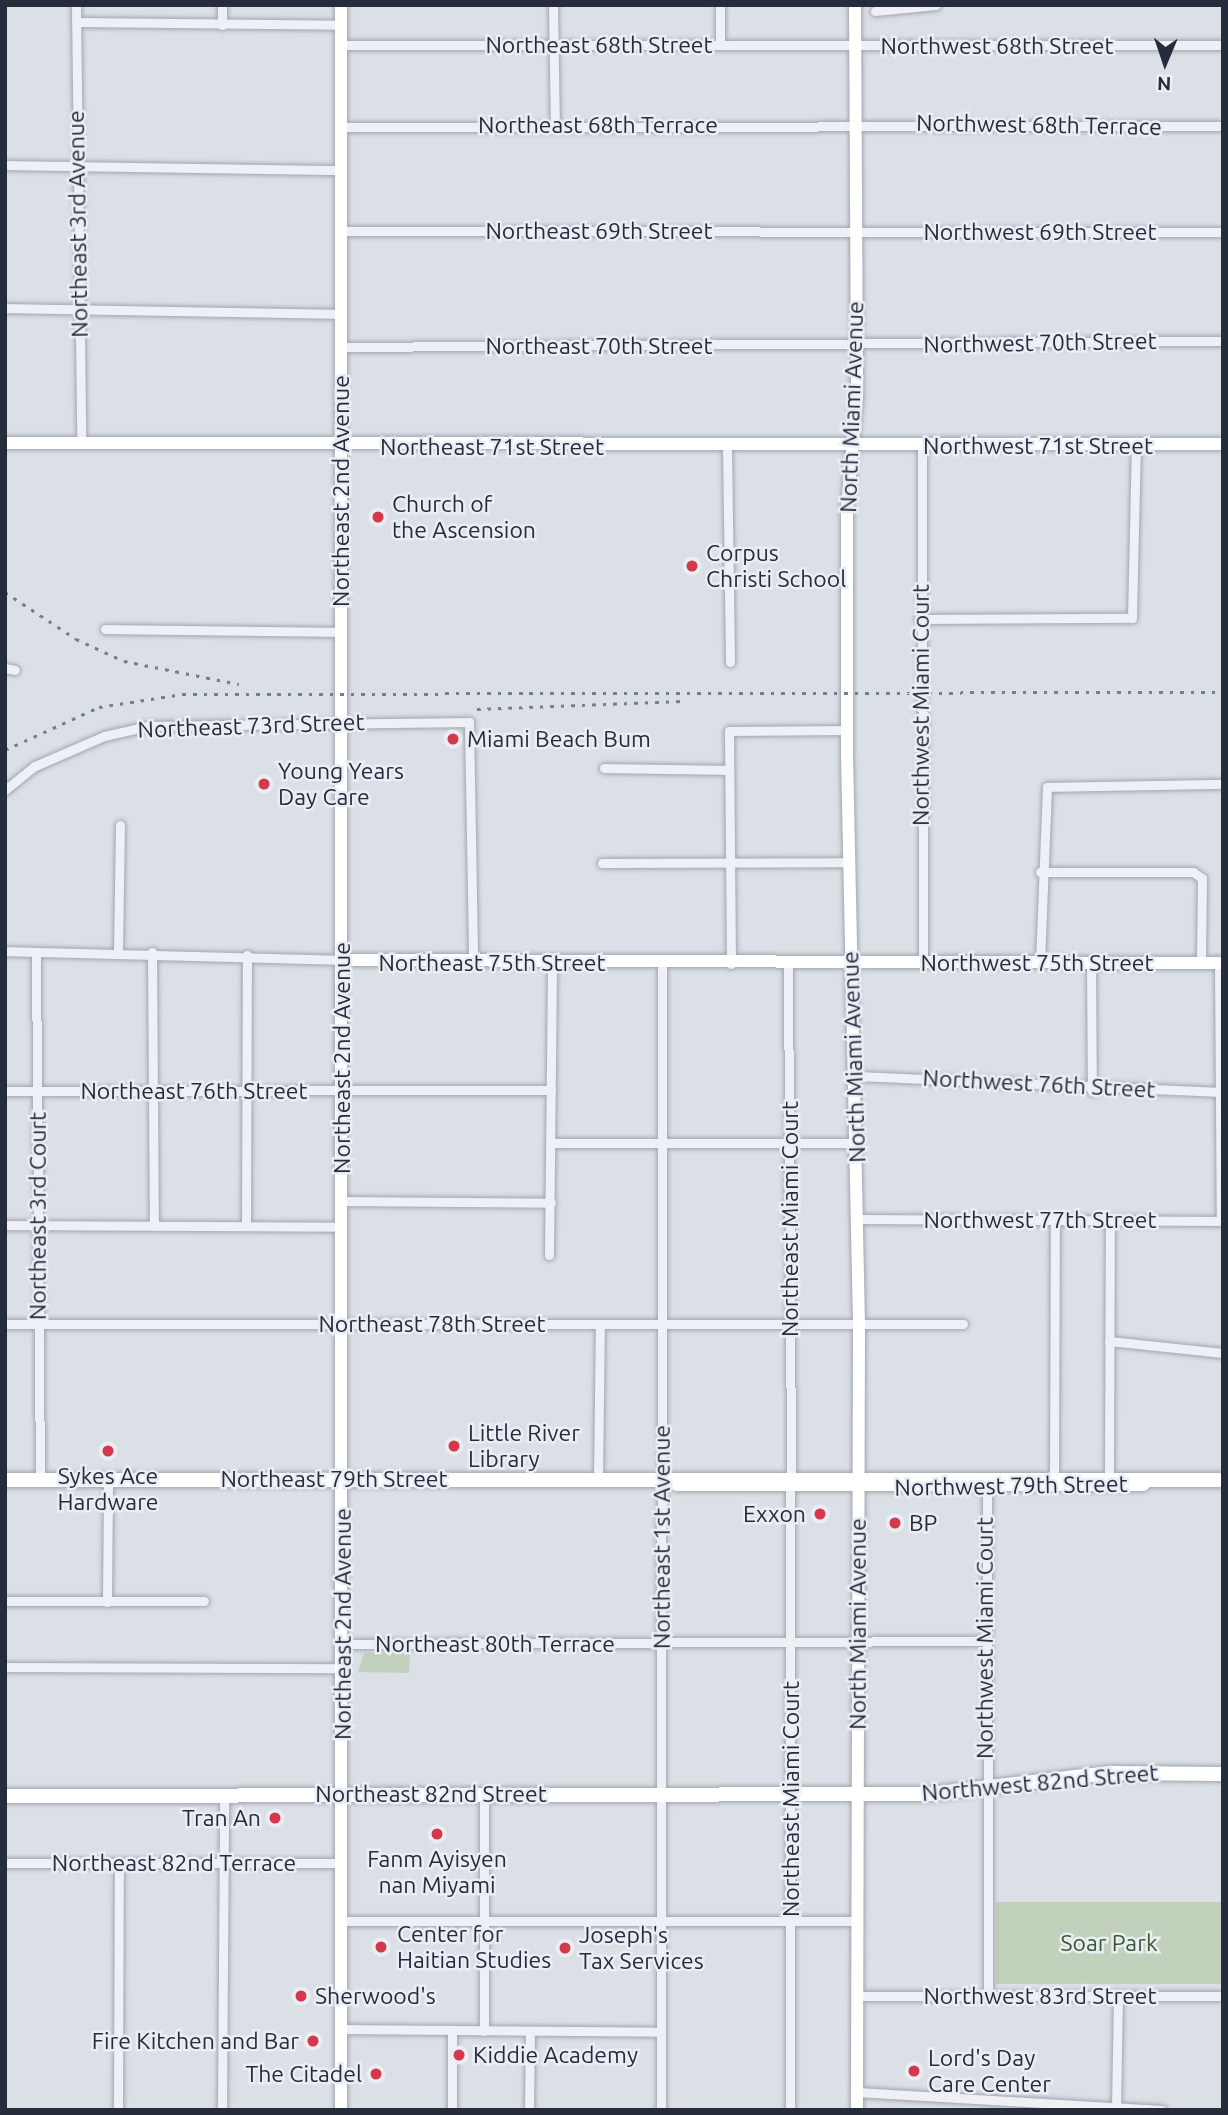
<!DOCTYPE html>
<html>
<head>
<meta charset="utf-8">
<style>
  body { margin:0 }
  #map { position:relative; width:1228px; height:2115px; overflow:hidden; background:#dbdfe6; font-family:Ubuntu,sans-serif }
  div>[style] { position:absolute }
  .green>* { inset:0; background:#c1d1bc; transform-origin:0 0 }
  .roads { filter:drop-shadow(0 0 2px #a1a6b0) drop-shadow(0 0 2px #a1a6b0) }
  .street>* { height:9px; margin:-4.5px; padding:0 4.5px; transform-origin:4.5px; border-radius:4.5px; background:#eef0f5 }
  .secondary>* { height:12px; margin:-6px; padding:0 6px; transform-origin:6px; border-radius:6px; background:#fff }
  .primary>* { height:14px; margin:-7px; padding:0 7px; transform-origin:7px; border-radius:7px; background:#fff }
  .rail>* { height:2.5px; margin-top:-1.25px; transform-origin:0; background:repeating-linear-gradient(90deg,#747e91 0 3.5px,transparent 0 10.5px) }
  .dots>* { width:19px; height:19px; translate:-50% -50%; box-sizing:border-box; border:4px solid #eaeef4; border-radius:50% }
  span { translate:-50% -50%; white-space:nowrap; text-align:center; line-height:1.15; -webkit-text-stroke:5px #eaeef4; paint-order:stroke }
  .street-label { font-size:23px; color:#252d3d }
  .poi-label { font-size:23px; color:#252d3d }
  .left { translate:0 -50%; text-align:left }
  .right { translate:-100% -50%; text-align:right }
  .park-label { font-size:23px; color:#385932 }
  .frame { position:absolute; inset:0; border:7px solid #252d3d; pointer-events:none }
  .north { position:absolute; left:1130px; top:28px; width:70px; height:70px; -webkit-text-stroke:5px #eaeef4; paint-order:stroke; rotate:182deg; font-size:19px; font-weight:700; line-height:28px; text-align:center; color:#252d3d }
  .north::after { content:''; display:block; margin:auto; width:24px; height:32px; background:#252d3d; clip-path:polygon(50% 0,100% 100%,50% 72%,0 100%) }
</style>
</head>
<body>
<div id="map">
  <div class="green">
    <i style="clip-path:polygon(364px 1653px,410px 1653px,409px 1673px,358px 1672px)"></i>
    <i style="left:996px;top:1902px;width:227px;height:82px"></i>
  </div>
  <div class="roads">
    <div class="street">
      <i style="left:76px;top:5px;width:438px;rotate:89.3deg"></i>
      <i style="left:553px;top:5px;width:121px;rotate:89.1deg"></i>
      <i style="left:720px;top:5px;width:40px;rotate:90deg"></i>
      <i style="left:875px;top:11px;width:61px;rotate:-5.6deg"></i>
      <i style="left:76px;top:22px;width:266px;rotate:0.6deg"></i>
      <i style="left:222px;top:25px;width:20px;rotate:-90deg"></i>
      <i style="left:342px;top:45px;width:881px"></i>
      <i style="left:341px;top:127px;width:882px;rotate:-0.06deg"></i>
      <i style="left:5px;top:165px;width:336px;rotate:0.9deg"></i>
      <i style="left:342px;top:231px;width:881px;rotate:0.07deg"></i>
      <i style="left:5px;top:308px;width:337px;rotate:1deg"></i>
      <i style="left:341px;top:347px;width:882px;rotate:-0.39deg"></i>
      <i style="left:727px;top:447px;width:215px;rotate:89.2deg"></i>
      <i style="left:922px;top:447px;width:516px;rotate:89.89deg"></i>
      <i style="left:919px;top:619px;width:213px;rotate:-0.3deg"></i>
      <i style="left:1132px;top:618px;width:172px;rotate:-88.7deg"></i>
      <i style="left:105px;top:629px;width:237px;rotate:0.7deg"></i>
      <i style="left:5px;top:668px;width:10px;rotate:11deg"></i>
      <i style="left:604px;top:768px;width:125px;rotate:0.9deg"></i>
      <i style="left:5px;top:790px;width:38px;rotate:-39deg"></i>
      <i style="left:35px;top:766px;width:75px;rotate:-23.5deg"></i>
      <i style="left:104px;top:736px;width:45px;rotate:-12.8deg"></i>
      <i style="left:148px;top:726px;width:321px;rotate:-0.7deg"></i>
      <i style="left:469px;top:722px;width:240px;rotate:89deg"></i>
      <i style="left:602px;top:863px;width:246px;rotate:-0.2deg"></i>
      <i style="left:1040px;top:872px;width:153px"></i>
      <i style="left:1193px;top:872px;width:11px;rotate:34deg"></i>
      <i style="left:1202px;top:878px;width:85px;rotate:90.7deg"></i>
      <i style="left:5px;top:951px;width:338px;rotate:1.5deg"></i>
      <i style="left:36px;top:952px;width:528px;rotate:89.57deg"></i>
      <i style="left:118px;top:952px;width:127px;rotate:-89.1deg"></i>
      <i style="left:152px;top:952px;width:274px;rotate:89.6deg"></i>
      <i style="left:1040px;top:962px;width:175px;rotate:-87.7deg"></i>
      <i style="left:1047px;top:787px;width:176px;rotate:-1deg"></i>
      <i style="left:1091px;top:962px;width:129px;rotate:89.6deg"></i>
      <i style="left:1219px;top:963px;width:258px;rotate:89.6deg"></i>
      <i style="left:731px;top:964px;width:233px;rotate:-90.5deg"></i>
      <i style="left:729px;top:731px;width:119px;rotate:-0.5deg"></i>
      <i style="left:788px;top:964px;width:511px;rotate:89.66deg"></i>
      <i style="left:856px;top:1076px;width:367px;rotate:2.5deg"></i>
      <i style="left:5px;top:1091px;width:546px;rotate:-0.1deg"></i>
      <i style="left:551px;top:1143px;width:306px"></i>
      <i style="left:341px;top:1201px;width:210px;rotate:0.5deg"></i>
      <i style="left:858px;top:1219px;width:365px;rotate:0.3deg"></i>
      <i style="left:5px;top:1225px;width:336px;rotate:0.3deg"></i>
      <i style="left:246px;top:1226px;width:271px;rotate:-89.8deg"></i>
      <i style="left:549px;top:1255px;width:292px;rotate:-89.4deg"></i>
      <i style="left:5px;top:1324px;width:958px"></i>
      <i style="left:1109px;top:1341px;width:115px;rotate:6deg"></i>
      <i style="left:1054px;top:1475px;width:254px;rotate:-89.8deg"></i>
      <i style="left:1109px;top:1476px;width:255px;rotate:-89.8deg"></i>
      <i style="left:598px;top:1480px;width:156px;rotate:-89.3deg"></i>
      <i style="left:987px;top:1488px;width:509px;rotate:89.89deg"></i>
      <i style="left:5px;top:1601px;width:199px"></i>
      <i style="left:107px;top:1602px;width:122px;rotate:-89.5deg"></i>
      <i style="left:342px;top:1644px;width:643px;rotate:-0.27deg"></i>
      <i style="left:5px;top:1667px;width:337px;rotate:0.2deg"></i>
      <i style="left:5px;top:1863px;width:337px"></i>
      <i style="left:342px;top:1921px;width:516px"></i>
      <i style="left:857px;top:1996px;width:366px"></i>
      <i style="left:342px;top:2029px;width:319px;rotate:0.5deg"></i>
      <i style="left:452px;top:2030px;width:80px;rotate:90deg"></i>
      <i style="left:484px;top:2031px;width:237px;rotate:-90deg"></i>
      <i style="left:857px;top:2092px;width:305px;rotate:3.4deg"></i>
      <i style="left:118px;top:2110px;width:247px;rotate:-89.8deg"></i>
      <i style="left:222px;top:2110px;width:315px;rotate:-89.6deg"></i>
      <i style="left:529px;top:2110px;width:79px;rotate:-89.3deg"></i>
      <i style="left:661px;top:2110px;width:1147px;rotate:-89.95deg"></i>
      <i style="left:790px;top:2110px;width:622px;rotate:-90deg"></i>
      <i style="left:1116px;top:2110px;width:115px;rotate:-89deg"></i>
    </div>
    <div class="secondary">
      <i style="left:855px;top:5px;width:391px;rotate:89.7deg"></i>
      <i style="left:857px;top:396px;width:112px;rotate:95.1deg"></i>
      <i style="left:847px;top:508px;width:247px;rotate:90deg"></i>
      <i style="left:847px;top:755px;width:569px;rotate:88.79deg"></i>
      <i style="left:859px;top:1324px;width:786px;rotate:90.15deg"></i>
      <i style="left:5px;top:443px;width:1218px;rotate:0.05deg"></i>
      <i style="left:343px;top:960px;width:880px;rotate:0.2deg"></i>
      <i style="left:341px;top:2110px;width:2105px;rotate:-90deg"></i>
    </div>
    <div class="primary">
      <i style="left:5px;top:1480px;width:1218px"></i>
      <i style="left:677px;top:1484px;width:466px"></i>
      <i style="left:5px;top:1796px;width:925px;rotate:-0.12deg"></i>
      <i style="left:930px;top:1794px;width:181px;rotate:-6.7deg"></i>
      <i style="left:1110px;top:1773px;width:113px;rotate:0.5deg"></i>
    </div>
  </div>
  <div class="rail">
    <i style="left:5px;top:592px;width:85px;rotate:33.5deg"></i>
    <i style="left:76px;top:639px;width:53px;rotate:24.6deg"></i>
    <i style="left:124px;top:661px;width:117px;rotate:11.3deg"></i>
    <i style="left:477px;top:709px;width:206px;rotate:-2.2deg"></i>
    <i style="left:5px;top:750px;width:103px;rotate:-24.6deg"></i>
    <i style="left:99px;top:707px;width:85px;rotate:-8.8deg"></i>
    <i style="left:183px;top:694px;width:1040px;rotate:-0.11deg"></i>
  </div>
  <div class="dots">
    <i style="left:378px;top:517px;background:#d3394a"></i>
    <i style="left:692px;top:566px;background:#d3394a"></i>
    <i style="left:453px;top:739px;background:#d3394a"></i>
    <i style="left:264px;top:784px;background:#d3394a"></i>
    <i style="left:454px;top:1446px;background:#d3394a"></i>
    <i style="left:108px;top:1451px;background:#d3394a"></i>
    <i style="left:820px;top:1514px;background:#d3394a"></i>
    <i style="left:895px;top:1523px;background:#d3394a"></i>
    <i style="left:275px;top:1818px;background:#d3394a"></i>
    <i style="left:437px;top:1834px;background:#d3394a"></i>
    <i style="left:381px;top:1947px;background:#d3394a"></i>
    <i style="left:565px;top:1948px;background:#d3394a"></i>
    <i style="left:301px;top:1996px;background:#d3394a"></i>
    <i style="left:313px;top:2041px;background:#d3394a"></i>
    <i style="left:459px;top:2055px;background:#d3394a"></i>
    <i style="left:914px;top:2071px;background:#d3394a"></i>
    <i style="left:376px;top:2074px;background:#d3394a"></i>
  </div>
  <div class="street-label">
    <span style="left:599px;top:45px">Northeast 68th Street</span>
    <span style="left:997px;top:46px">Northwest 68th Street</span>
    <span style="left:598px;top:125px">Northeast 68th Terrace</span>
    <span style="left:1039px;top:125px;rotate:1deg">Northwest 68th Terrace</span>
    <span style="left:78px;top:224px;rotate:-91deg">Northeast 3rd Avenue</span>
    <span style="left:599px;top:231px">Northeast 69th Street</span>
    <span style="left:1040px;top:232px">Northwest 69th Street</span>
    <span style="left:1040px;top:343px;rotate:-1deg">Northwest 70th Street</span>
    <span style="left:599px;top:346px">Northeast 70th Street</span>
    <span style="left:852px;top:407px;rotate:-88deg">North Miami Avenue</span>
    <span style="left:1038px;top:446px">Northwest 71st Street</span>
    <span style="left:492px;top:447px">Northeast 71st Street</span>
    <span style="left:341px;top:491px;rotate:-90deg">Northeast 2nd Avenue</span>
    <span style="left:921px;top:705px;rotate:-90deg">Northwest Miami Court</span>
    <span style="left:251px;top:726px;rotate:-2deg">Northeast 73rd Street</span>
    <span style="left:492px;top:963px">Northeast 75th Street</span>
    <span style="left:1037px;top:963px">Northwest 75th Street</span>
    <span style="left:854px;top:1057px;rotate:-92deg">North Miami Avenue</span>
    <span style="left:342px;top:1058px;rotate:-90deg">Northeast 2nd Avenue</span>
    <span style="left:1039px;top:1084px;rotate:3deg">Northwest 76th Street</span>
    <span style="left:194px;top:1091px">Northeast 76th Street</span>
    <span style="left:38px;top:1216px;rotate:-90deg">Northeast 3rd Court</span>
    <span style="left:790px;top:1219px;rotate:-90deg">Northeast Miami Court</span>
    <span style="left:1040px;top:1220px">Northwest 77th Street</span>
    <span style="left:432px;top:1324px">Northeast 78th Street</span>
    <span style="left:334px;top:1479px">Northeast 79th Street</span>
    <span style="left:1011px;top:1486px;rotate:-1deg">Northwest 79th Street</span>
    <span style="left:662px;top:1537px;rotate:-90deg">Northeast 1st Avenue</span>
    <span style="left:343px;top:1624px;rotate:-90deg">Northeast 2nd Avenue</span>
    <span style="left:858px;top:1624px;rotate:-90deg">North Miami Avenue</span>
    <span style="left:985px;top:1638px;rotate:-90deg">Northwest Miami Court</span>
    <span style="left:495px;top:1644px">Northeast 80th Terrace</span>
    <span style="left:1040px;top:1783px;rotate:-5deg">Northwest 82nd Street</span>
    <span style="left:431px;top:1794px">Northeast 82nd Street</span>
    <span style="left:791px;top:1799px;rotate:-90deg">Northeast Miami Court</span>
    <span style="left:174px;top:1863px">Northeast 82nd Terrace</span>
    <span style="left:1040px;top:1996px">Northwest 83rd Street</span>
  </div>
  <div class="poi-label">
    <span class="left" style="left:392px;top:517px">Church of<br>the Ascension</span>
    <span class="left" style="left:706px;top:566px">Corpus<br>Christi School</span>
    <span class="left" style="left:467px;top:739px">Miami Beach Bum</span>
    <span class="left" style="left:278px;top:784px">Young Years<br>Day Care</span>
    <span class="left" style="left:468px;top:1446px">Little River<br>Library</span>
    <span style="left:108px;top:1489px">Sykes Ace<br>Hardware</span>
    <span class="right" style="left:806px;top:1514px">Exxon</span>
    <span class="left" style="left:909px;top:1523px">BP</span>
    <span class="right" style="left:261px;top:1818px">Tran An</span>
    <span style="left:437px;top:1872px">Fanm Ayisyen<br>nan Miyami</span>
    <span class="left" style="left:397px;top:1947px">Center for<br>Haitian Studies</span>
    <span class="left" style="left:579px;top:1948px">Joseph's<br>Tax Services</span>
    <span class="left" style="left:315px;top:1996px">Sherwood's</span>
    <span class="right" style="left:299px;top:2041px">Fire Kitchen and Bar</span>
    <span class="left" style="left:473px;top:2055px">Kiddie Academy</span>
    <span class="left" style="left:928px;top:2071px">Lord's Day<br>Care Center</span>
    <span class="right" style="left:362px;top:2074px">The Citadel</span>
  </div>
  <div class="park-label">
    <span style="left:1109px;top:1943px">Soar Park</span>
  </div>
  <div class="frame"></div>
  <div class="north">N</div>
</div>
</body>
</html>
